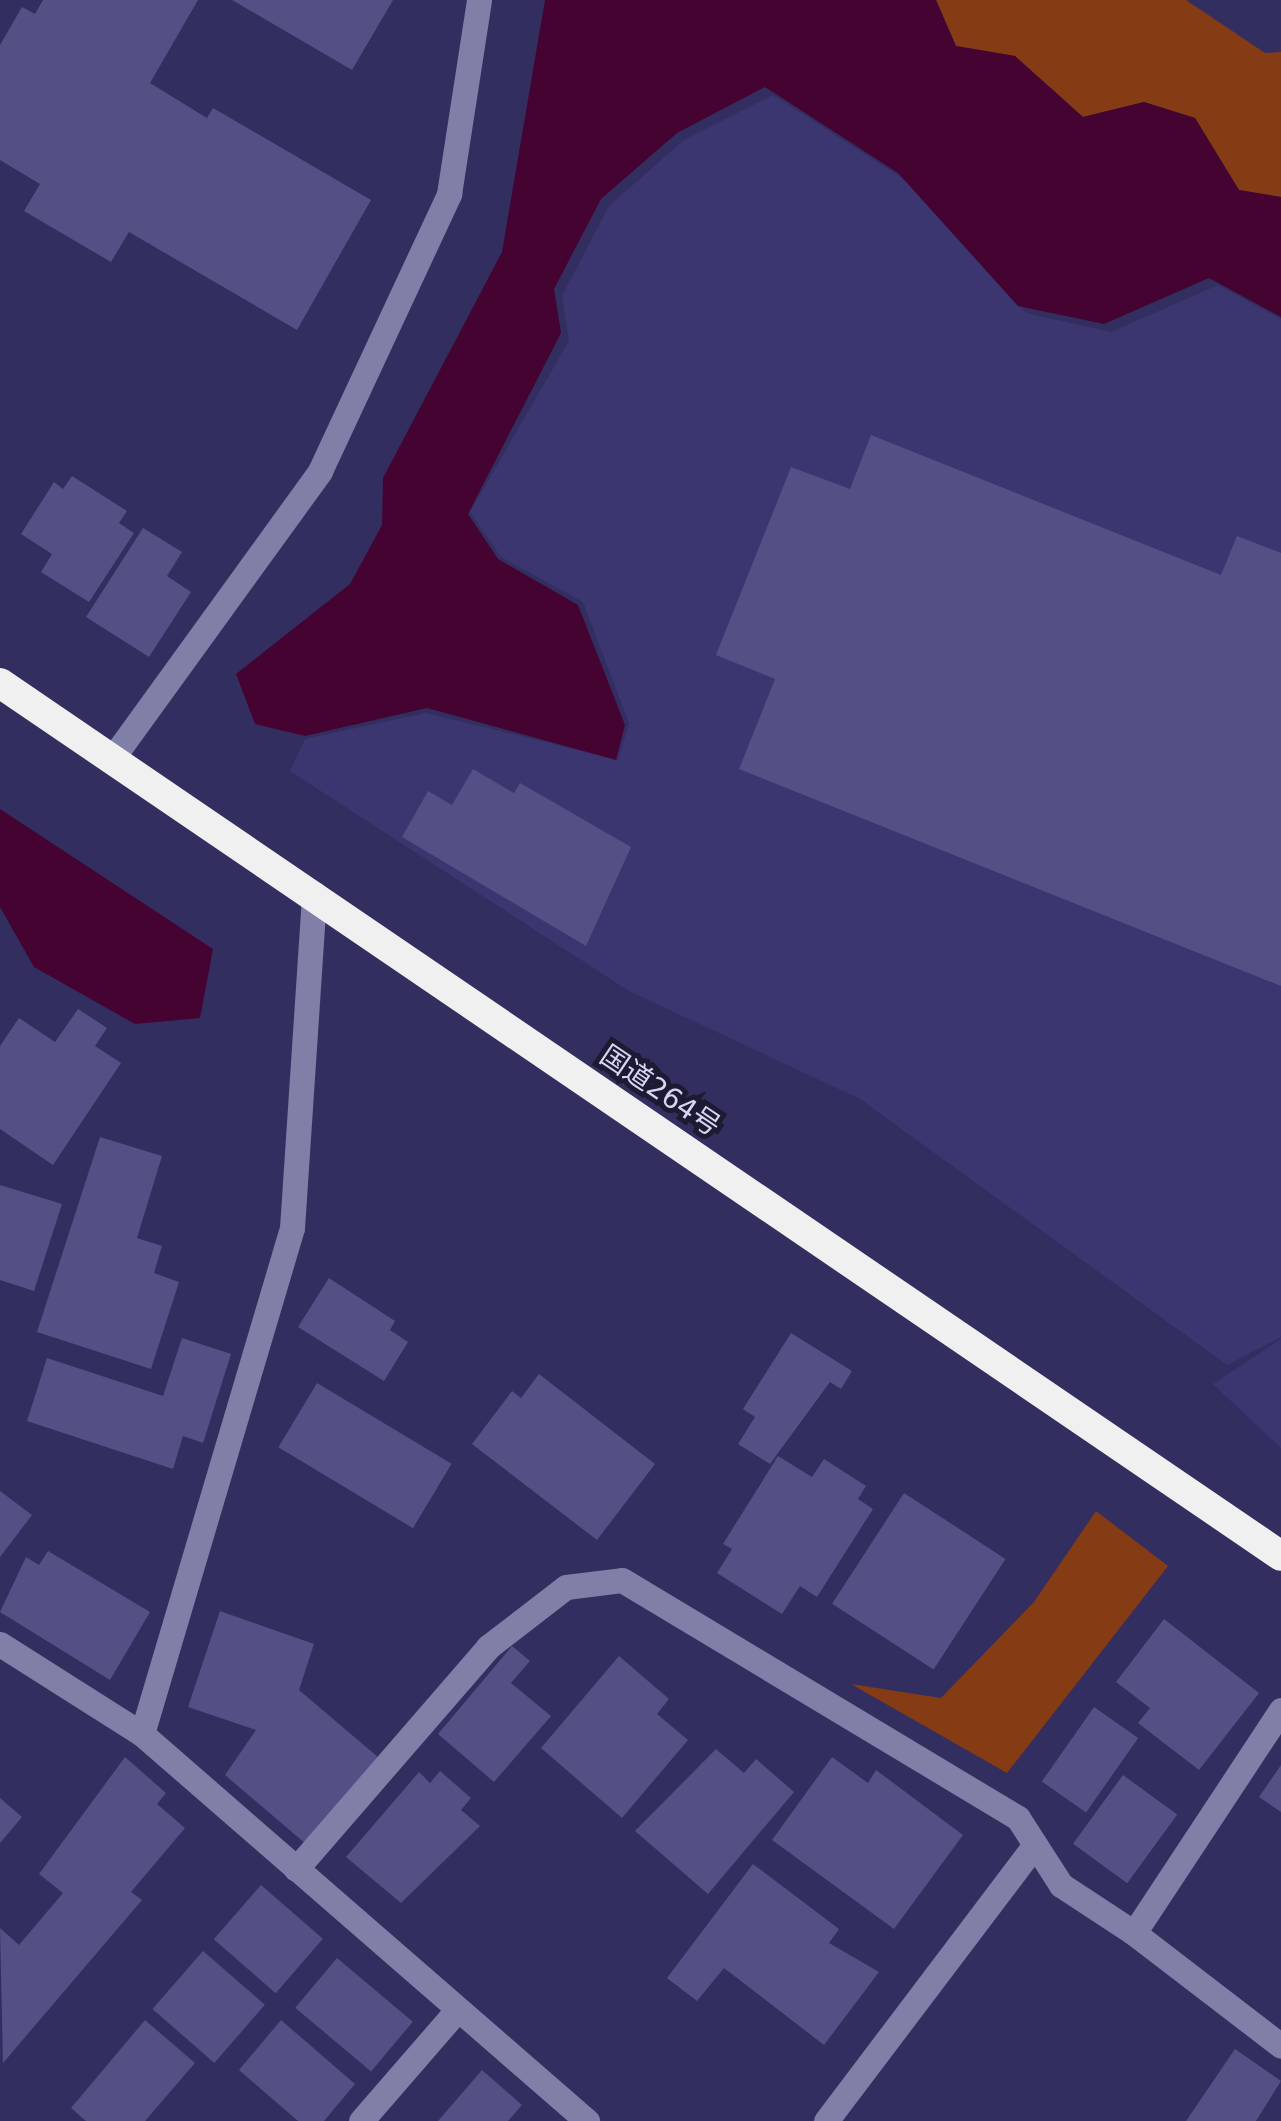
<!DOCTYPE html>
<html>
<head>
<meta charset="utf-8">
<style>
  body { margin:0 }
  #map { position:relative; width:1281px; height:2121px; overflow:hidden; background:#332e60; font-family:"DejaVu Sans","Noto Sans JP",sans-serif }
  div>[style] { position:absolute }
  .built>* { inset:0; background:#3b3670 }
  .green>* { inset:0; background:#853b13 }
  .water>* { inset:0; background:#450331 }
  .building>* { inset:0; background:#535085; transform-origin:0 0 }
  .minor>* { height:25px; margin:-12.5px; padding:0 12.5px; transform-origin:12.5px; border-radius:12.5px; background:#807fa7 }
  .highway>* { height:30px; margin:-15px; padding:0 15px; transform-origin:15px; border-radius:15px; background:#f0f0f0 }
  span { translate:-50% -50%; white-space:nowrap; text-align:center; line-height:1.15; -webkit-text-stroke:10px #1c1b31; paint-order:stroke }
  .street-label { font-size:28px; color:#d5d5f4 }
</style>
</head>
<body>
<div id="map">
  <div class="built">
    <i style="clip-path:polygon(773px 95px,905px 180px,1026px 313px,1111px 332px,1218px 285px,1281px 319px,1281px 1337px,1227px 1365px,860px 1099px,629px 991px,290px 771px,305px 739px,426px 713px,618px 760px,629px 723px,583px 602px,501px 557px,470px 512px,569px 341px,562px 296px,609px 206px,684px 140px)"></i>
    <i style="clip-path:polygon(1281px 1339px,1281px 1448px,1213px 1384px)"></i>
  </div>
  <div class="green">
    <i style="clip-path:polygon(936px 0,1186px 0,1265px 53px,1281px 52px,1281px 197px,1239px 190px,1195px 118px,1144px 102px,1083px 117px,1015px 56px,956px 46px)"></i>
    <i style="clip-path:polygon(1096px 1511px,1168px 1566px,1007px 1773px,851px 1684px,941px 1698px,1034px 1602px)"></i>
  </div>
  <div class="water">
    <i style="clip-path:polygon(545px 0,936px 0,956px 46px,1015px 56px,1083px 117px,1144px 102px,1195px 118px,1239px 190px,1281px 197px,1281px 317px,1209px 278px,1104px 324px,1018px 306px,898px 173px,765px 87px,677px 133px,601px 199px,554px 289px,561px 333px,468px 514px,498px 559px,578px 605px,625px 725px,616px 760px,427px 708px,305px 736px,255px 724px,236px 674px,350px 584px,382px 525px,383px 478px,502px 252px)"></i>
    <i style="clip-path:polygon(0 809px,213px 949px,200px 1018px,135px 1024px,34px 967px,0 907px)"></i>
  </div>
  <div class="building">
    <i style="clip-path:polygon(43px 0,198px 0,150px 83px,207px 118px,213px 108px,371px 200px,297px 330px,129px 232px,111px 262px,24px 211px,40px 184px,0 160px,0 45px,22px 7px,35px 14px)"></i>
    <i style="clip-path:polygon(232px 0,393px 0,352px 70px)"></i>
    <i style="clip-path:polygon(871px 435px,1221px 575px,1237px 536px,1281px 553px,1281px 986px,739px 769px,775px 679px,716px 655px,791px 467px,850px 489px)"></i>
    <i style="clip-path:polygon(72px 476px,127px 511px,119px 523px,134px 533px,89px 602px,41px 572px,52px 554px,21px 534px,54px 482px,63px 489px)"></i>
    <i style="clip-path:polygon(143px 528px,182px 552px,167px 576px,191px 592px,149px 657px,86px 617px)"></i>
    <i style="clip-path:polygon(473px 769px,514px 793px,520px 783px,631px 847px,586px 946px,402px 837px,428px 791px,452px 805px)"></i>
    <i style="clip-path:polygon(78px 1009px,107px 1028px,95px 1046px,121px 1063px,53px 1165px,0 1129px,0 1046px,19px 1018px,55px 1042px)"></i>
    <i style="clip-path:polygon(100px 1137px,162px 1156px,137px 1238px,162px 1246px,154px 1273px,179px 1282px,151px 1369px,37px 1332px)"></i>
    <i style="clip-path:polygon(0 1185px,62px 1204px,34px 1291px,0 1280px)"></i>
    <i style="clip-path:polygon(329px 1278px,395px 1321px,390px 1330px,408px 1342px,384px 1381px,298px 1327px)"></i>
    <i style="clip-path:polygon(791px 1333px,852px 1371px,841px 1389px,830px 1382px,770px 1464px,738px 1444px,755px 1417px,743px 1409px)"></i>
    <i style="clip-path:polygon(182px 1338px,231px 1354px,203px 1443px,183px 1436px,173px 1469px,27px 1421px,47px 1358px,163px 1396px)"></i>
    <i style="clip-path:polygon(539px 1374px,655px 1464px,597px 1540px,472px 1444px,512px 1391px,521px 1398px)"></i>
    <i style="left:317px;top:1383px;width:157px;height:75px;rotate:31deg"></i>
    <i style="clip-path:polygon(778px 1456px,812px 1477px,824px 1459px,866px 1486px,858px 1499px,873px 1509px,817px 1597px,800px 1586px,782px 1614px,717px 1573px,732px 1549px,723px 1544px)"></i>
    <i style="clip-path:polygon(0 1491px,32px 1515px,0 1557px)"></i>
    <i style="left:904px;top:1493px;width:121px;height:132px;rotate:33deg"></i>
    <i style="clip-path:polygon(48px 1551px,150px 1612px,110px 1680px,0 1612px,26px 1557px,39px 1565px)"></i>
    <i style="clip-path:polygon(220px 1611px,314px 1644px,299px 1690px,379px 1758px,306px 1844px,225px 1775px,256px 1730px,188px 1707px)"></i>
    <i style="clip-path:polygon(1164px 1619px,1259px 1693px,1199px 1770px,1138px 1723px,1150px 1708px,1116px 1682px)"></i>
    <i style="clip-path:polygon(512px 1646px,530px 1661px,511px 1683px,551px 1716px,494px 1782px,438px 1734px)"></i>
    <i style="clip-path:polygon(619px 1656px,669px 1699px,657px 1714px,688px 1740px,622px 1818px,541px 1748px)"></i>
    <i style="left:1094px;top:1707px;width:54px;height:91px;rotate:35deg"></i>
    <i style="clip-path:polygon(716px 1749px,744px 1773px,756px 1759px,794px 1792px,708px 1894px,635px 1831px)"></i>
    <i style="clip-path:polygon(125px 1757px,166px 1793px,157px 1804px,185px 1828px,131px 1892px,142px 1900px,3px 2063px,0 1928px,19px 1945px,63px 1893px,39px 1874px)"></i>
    <i style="clip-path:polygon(832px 1757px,868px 1783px,876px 1770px,963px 1835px,894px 1929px,772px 1840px)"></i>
    <i style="clip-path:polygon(1281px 1765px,1281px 1812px,1259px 1797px)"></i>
    <i style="clip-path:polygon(440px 1771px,471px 1798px,461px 1810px,480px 1826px,401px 1903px,346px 1857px,419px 1772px,430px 1783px)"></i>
    <i style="left:1123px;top:1775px;width:67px;height:85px;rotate:36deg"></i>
    <i style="clip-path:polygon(0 1798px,22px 1817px,0 1843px)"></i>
    <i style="clip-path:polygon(753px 1864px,839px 1929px,829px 1943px,879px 1972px,824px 2045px,724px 1968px,697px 2001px,667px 1978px)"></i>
    <i style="left:261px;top:1885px;width:82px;height:72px;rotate:41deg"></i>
    <i style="left:203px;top:1951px;width:82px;height:77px;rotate:41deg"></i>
    <i style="left:337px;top:1958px;width:99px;height:65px;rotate:40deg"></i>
    <i style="clip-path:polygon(145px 2020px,195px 2063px,145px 2121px,86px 2121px,71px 2108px)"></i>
    <i style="clip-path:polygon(281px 2020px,355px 2084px,324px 2121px,298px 2121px,239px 2070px)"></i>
    <i style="clip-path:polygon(1235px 2049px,1281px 2081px,1256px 2121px,1186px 2121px)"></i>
    <i style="clip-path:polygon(482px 2070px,522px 2105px,508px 2121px,438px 2121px)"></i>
  </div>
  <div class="minor">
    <i style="left:114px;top:756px;width:352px;rotate:-54.1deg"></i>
    <i style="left:320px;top:471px;width:306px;rotate:-65deg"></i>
    <i style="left:449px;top:194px;width:196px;rotate:-81.2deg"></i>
    <i style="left:0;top:1644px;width:168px;rotate:32.4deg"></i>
    <i style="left:142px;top:1734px;width:590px;rotate:41.01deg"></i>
    <i style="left:1281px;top:1710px;width:267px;rotate:123.4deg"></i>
    <i style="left:1134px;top:1933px;width:185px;rotate:37.5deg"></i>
    <i style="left:142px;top:1734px;width:528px;rotate:-73.49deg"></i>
    <i style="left:292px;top:1228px;width:335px;rotate:-86.2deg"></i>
    <i style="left:296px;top:1869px;width:294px;rotate:-49.1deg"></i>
    <i style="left:488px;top:1647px;width:98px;rotate:-37.6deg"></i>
    <i style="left:566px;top:1587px;width:56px;rotate:-7.1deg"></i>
    <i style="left:622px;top:1580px;width:462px;rotate:31deg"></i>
    <i style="left:1018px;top:1818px;width:80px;rotate:57.3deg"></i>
    <i style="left:1061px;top:1885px;width:87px;rotate:33.3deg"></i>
    <i style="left:361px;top:2121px;width:148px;rotate:-49.1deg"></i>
    <i style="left:826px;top:2121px;width:346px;rotate:-52.9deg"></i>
  </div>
  <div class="highway">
    <i style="left:0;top:683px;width:1550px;rotate:34.27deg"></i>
  </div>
  <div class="street-label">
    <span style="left:660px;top:1091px;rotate:34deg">国道264号</span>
  </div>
</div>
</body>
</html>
